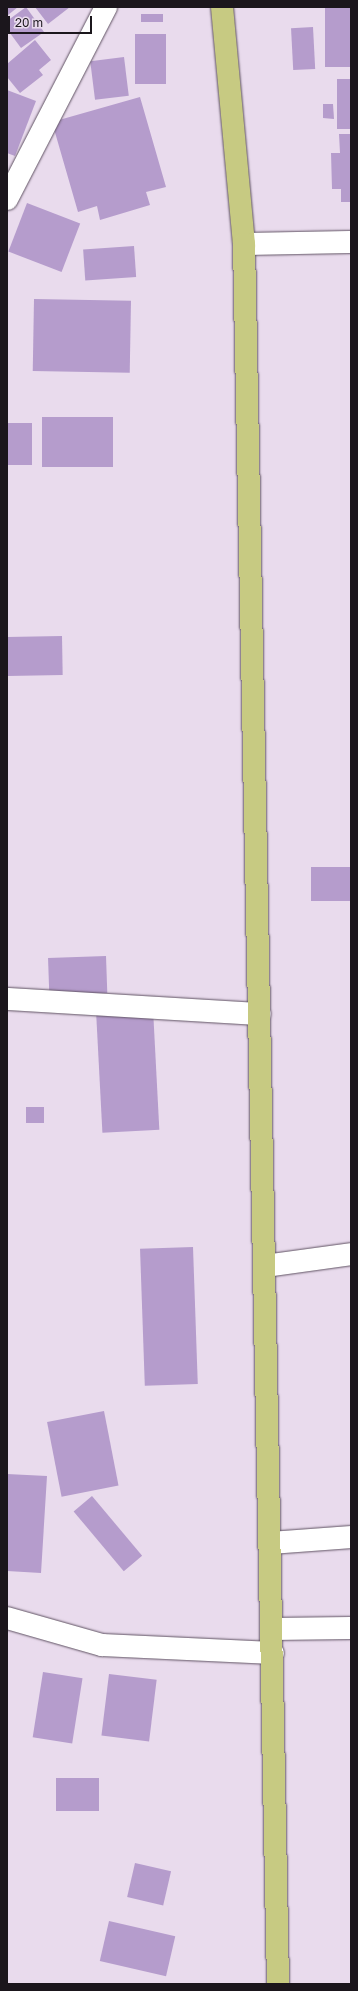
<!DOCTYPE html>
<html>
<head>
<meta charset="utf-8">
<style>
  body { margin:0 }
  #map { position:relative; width:358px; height:1991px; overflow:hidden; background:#e9dbed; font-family:"Golos Text",sans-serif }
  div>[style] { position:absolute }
  .building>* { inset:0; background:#b59ccc; transform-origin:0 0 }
  .roads { filter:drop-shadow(0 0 1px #605363) drop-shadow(0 0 1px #605363) }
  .minor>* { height:22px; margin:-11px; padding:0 11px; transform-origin:11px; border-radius:11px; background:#fff }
  .major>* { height:22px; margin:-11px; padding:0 11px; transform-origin:11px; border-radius:11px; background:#c7ca82 }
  span { translate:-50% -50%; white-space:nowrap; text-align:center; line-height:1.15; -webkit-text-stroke:4px #e9dbed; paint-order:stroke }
  .frame { position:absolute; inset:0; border:8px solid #1b161c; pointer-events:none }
  .scale { position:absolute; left:8px; top:16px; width:84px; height:18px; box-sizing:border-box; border:2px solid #1b161c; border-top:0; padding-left:5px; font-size:12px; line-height:14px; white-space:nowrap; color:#1b161c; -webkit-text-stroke:3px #e9dbed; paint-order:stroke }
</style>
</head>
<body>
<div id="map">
  <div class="building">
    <i style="clip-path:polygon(7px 7px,18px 7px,8px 15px)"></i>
    <i style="clip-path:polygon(26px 7px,44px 32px,21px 48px,7px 29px,7px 21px)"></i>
    <i style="clip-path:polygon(35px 7px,70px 7px,48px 24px)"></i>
    <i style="left:325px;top:7px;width:25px;height:60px"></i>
    <i style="left:163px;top:14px;width:8px;height:22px;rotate:90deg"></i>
    <i style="left:313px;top:27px;width:42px;height:22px;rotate:87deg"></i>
    <i style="left:135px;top:34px;width:31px;height:50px"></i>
    <i style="clip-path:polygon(35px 40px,51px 60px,39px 70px,43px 75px,20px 93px,7px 77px,7px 64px)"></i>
    <i style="left:124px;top:57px;width:39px;height:34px;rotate:83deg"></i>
    <i style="left:337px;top:79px;width:14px;height:50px"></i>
    <i style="clip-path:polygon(7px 90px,36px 101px,15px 156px,7px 153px)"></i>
    <i style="clip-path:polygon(140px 97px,166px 187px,146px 192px,150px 205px,100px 220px,97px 206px,78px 212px,52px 122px)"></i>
    <i style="clip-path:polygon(323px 104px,333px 104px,334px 119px,323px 118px)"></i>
    <i style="clip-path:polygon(339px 134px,351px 134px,351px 202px,341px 202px,341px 189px,332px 189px,331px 153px,340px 153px)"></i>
    <i style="left:27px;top:203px;width:57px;height:52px;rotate:21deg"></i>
    <i style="left:134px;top:246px;width:31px;height:51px;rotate:86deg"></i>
    <i style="left:34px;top:299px;width:97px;height:72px;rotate:1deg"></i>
    <i style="left:42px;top:417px;width:71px;height:50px"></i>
    <i style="left:7px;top:423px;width:25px;height:42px"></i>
    <i style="left:62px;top:636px;width:39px;height:55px;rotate:89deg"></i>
    <i style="left:351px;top:867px;width:34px;height:40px;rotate:90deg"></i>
    <i style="left:106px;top:956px;width:37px;height:58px;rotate:88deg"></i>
    <i style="left:153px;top:1009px;width:121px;height:57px;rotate:87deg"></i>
    <i style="left:26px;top:1107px;width:18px;height:16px"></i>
    <i style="left:193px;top:1247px;width:137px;height:53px;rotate:88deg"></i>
    <i style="left:104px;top:1411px;width:76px;height:58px;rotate:79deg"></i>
    <i style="clip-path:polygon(7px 1474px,47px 1476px,41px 1573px,7px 1571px)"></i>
    <i style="left:92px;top:1496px;width:78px;height:24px;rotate:50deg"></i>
    <i style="left:43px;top:1672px;width:40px;height:66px;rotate:9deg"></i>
    <i style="left:109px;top:1674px;width:48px;height:62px;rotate:7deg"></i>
    <i style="left:56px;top:1778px;width:43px;height:33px"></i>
    <i style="left:135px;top:1863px;width:37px;height:35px;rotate:13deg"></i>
    <i style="left:109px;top:1921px;width:68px;height:41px;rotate:13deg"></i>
  </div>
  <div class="roads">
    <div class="minor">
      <i style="left:7px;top:199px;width:216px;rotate:-62.7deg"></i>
      <i style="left:244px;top:244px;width:107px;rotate:-1.1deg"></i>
      <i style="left:7px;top:999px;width:253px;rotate:3.4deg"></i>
      <i style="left:265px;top:1266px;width:87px;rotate:-7.9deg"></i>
      <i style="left:271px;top:1543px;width:80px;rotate:-4.3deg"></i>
      <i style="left:7px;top:1618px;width:99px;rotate:15.9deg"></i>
      <i style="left:102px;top:1645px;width:171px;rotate:2.7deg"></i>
      <i style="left:272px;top:1629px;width:79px;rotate:-0.7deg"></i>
    </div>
    <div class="major">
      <i style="left:222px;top:7px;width:238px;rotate:84.7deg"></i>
      <i style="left:244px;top:244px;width:1740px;rotate:88.88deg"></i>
    </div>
  </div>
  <div class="frame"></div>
  <div class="scale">20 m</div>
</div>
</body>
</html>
